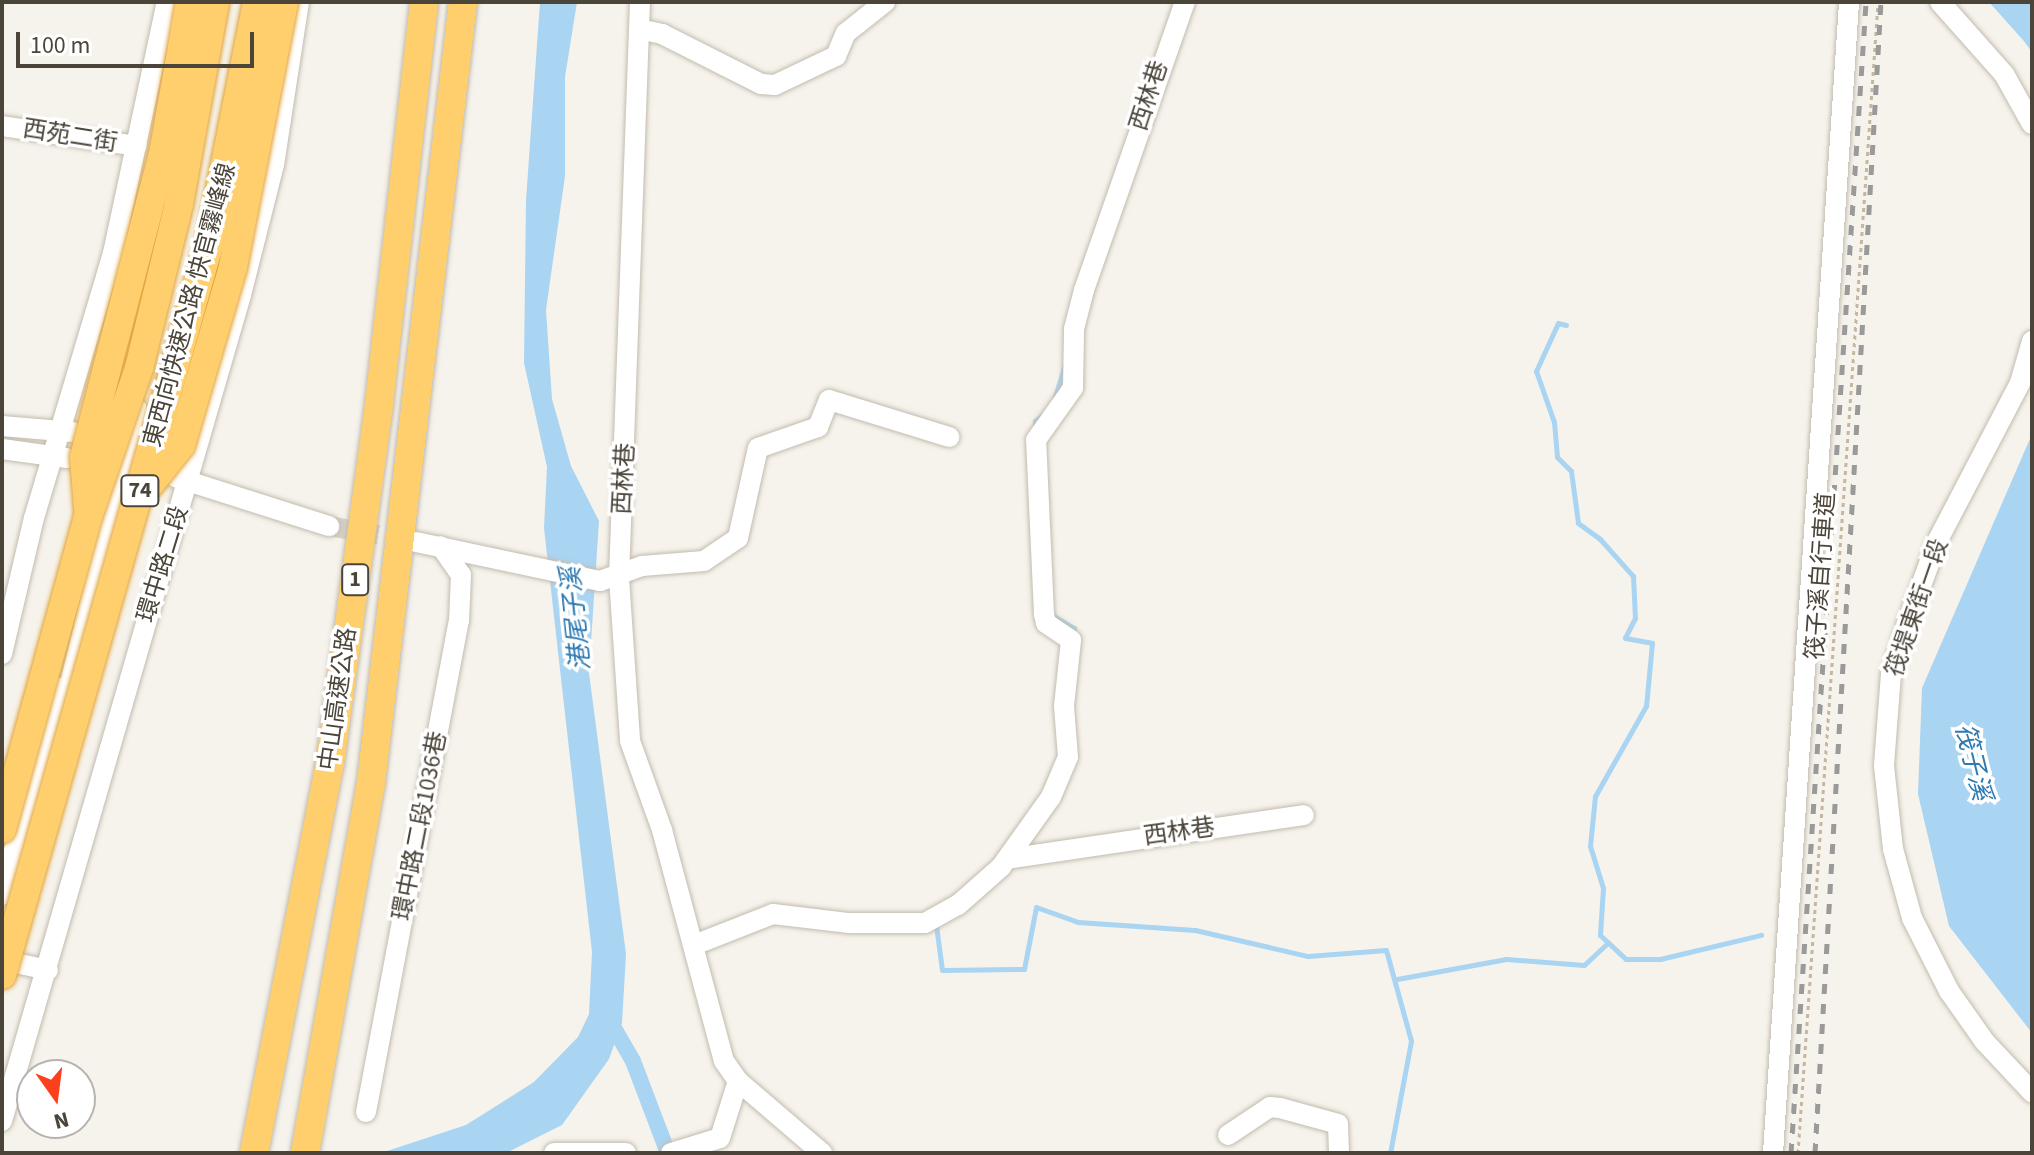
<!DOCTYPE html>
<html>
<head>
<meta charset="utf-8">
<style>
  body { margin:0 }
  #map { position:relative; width:2034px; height:1155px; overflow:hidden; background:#f6f3ec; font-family:"Source Sans 3","Noto Sans TC",sans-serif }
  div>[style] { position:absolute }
  .water>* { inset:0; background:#a9d4f2 }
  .stream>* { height:5px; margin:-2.5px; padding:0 2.5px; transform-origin:2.5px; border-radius:2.5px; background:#a9d4f2 }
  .canal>* { height:16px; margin:-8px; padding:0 8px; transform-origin:8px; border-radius:8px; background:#a9d4f2 }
  .minor-tunnel>* { height:20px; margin-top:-10px; transform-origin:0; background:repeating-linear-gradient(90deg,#d4d0c8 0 20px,transparent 0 30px) }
  .path>* { height:3px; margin-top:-1.5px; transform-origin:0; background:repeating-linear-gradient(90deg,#c4b79f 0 4px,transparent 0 8px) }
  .roads { filter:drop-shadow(0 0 2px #c2bbae) drop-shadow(0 0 2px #c2bbae) }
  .minor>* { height:20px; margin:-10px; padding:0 10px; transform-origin:10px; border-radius:10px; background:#fff }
  .highway>* { height:28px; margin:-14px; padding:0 14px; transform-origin:14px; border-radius:14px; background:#ffcf6e }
  .rail>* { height:5px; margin-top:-2.5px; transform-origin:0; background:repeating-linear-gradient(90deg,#9a9a9a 0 10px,transparent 0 20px) }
  .bridges { filter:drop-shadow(0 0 2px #e0a43c) drop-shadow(0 0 2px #e0a43c) }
  .highway-bridge>* { height:28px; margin:-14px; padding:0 14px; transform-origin:14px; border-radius:14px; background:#ffcf6e }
  span { translate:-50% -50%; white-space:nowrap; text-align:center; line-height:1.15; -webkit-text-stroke:7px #fff; paint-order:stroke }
  .shield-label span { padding:2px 6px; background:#fff; border:2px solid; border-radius:6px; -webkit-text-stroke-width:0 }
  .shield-label { font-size:22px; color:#4b4439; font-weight:700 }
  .street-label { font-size:24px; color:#4b4439 }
  .water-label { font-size:26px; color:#2e7ab2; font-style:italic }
  .frame { position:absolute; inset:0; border:4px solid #4b4439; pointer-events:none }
  .north { position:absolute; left:16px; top:1059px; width:80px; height:80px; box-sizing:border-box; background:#fff; border:2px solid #b7b4b0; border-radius:50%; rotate:166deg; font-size:22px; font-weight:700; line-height:32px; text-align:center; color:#4b4439 }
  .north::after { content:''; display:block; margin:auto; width:28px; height:36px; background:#fc3f1d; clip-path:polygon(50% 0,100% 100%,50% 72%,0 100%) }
  .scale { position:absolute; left:16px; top:32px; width:238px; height:36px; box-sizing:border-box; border:4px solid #4b4439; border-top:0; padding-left:10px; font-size:24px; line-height:28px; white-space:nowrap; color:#4b4439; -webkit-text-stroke:6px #fff; paint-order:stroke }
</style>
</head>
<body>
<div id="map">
  <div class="water">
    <i style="clip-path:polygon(540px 2px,577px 2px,565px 77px,565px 176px,546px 310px,552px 399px,571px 466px,599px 521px,589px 673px,626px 954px,622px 1023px,609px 1059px,562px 1125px,506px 1153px,381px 1153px,466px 1125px,534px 1082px,578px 1037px,589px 1014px,592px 952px,544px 528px,547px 467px,524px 363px,526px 200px)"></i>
    <i style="clip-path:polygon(1989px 2px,2032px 2px,2032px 52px,2023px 40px)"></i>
    <i style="clip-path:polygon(2032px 434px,2032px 1033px,1949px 926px,1918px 794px,1922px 688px)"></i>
  </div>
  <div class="stream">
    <i style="left:1566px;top:325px;width:8px;rotate:-166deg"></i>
    <i style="left:1558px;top:323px;width:53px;rotate:114.6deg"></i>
    <i style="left:1536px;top:371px;width:54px;rotate:70.6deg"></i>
    <i style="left:1554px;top:422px;width:35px;rotate:85deg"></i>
    <i style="left:1557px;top:457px;width:20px;rotate:45deg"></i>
    <i style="left:1571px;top:471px;width:52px;rotate:82.3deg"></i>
    <i style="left:1578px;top:523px;width:27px;rotate:36deg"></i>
    <i style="left:1600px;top:539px;width:50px;rotate:48.3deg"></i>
    <i style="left:1633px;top:576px;width:42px;rotate:87.3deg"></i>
    <i style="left:1635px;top:618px;width:22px;rotate:117deg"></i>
    <i style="left:1625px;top:638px;width:27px;rotate:10deg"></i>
    <i style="left:1652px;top:643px;width:63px;rotate:95.4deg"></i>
    <i style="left:1646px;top:706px;width:103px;rotate:119.5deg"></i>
    <i style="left:1595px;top:796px;width:50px;rotate:95.7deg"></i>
    <i style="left:1590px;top:846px;width:44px;rotate:72.8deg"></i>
    <i style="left:1603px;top:888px;width:47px;rotate:93.7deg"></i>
    <i style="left:1600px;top:935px;width:35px;rotate:43deg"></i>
    <i style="left:1626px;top:959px;width:34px"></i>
    <i style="left:1660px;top:959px;width:104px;rotate:-13.4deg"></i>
    <i style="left:1054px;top:400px;width:39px;rotate:-73deg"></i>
    <i style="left:1035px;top:431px;width:10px;rotate:-90deg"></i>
    <i style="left:1035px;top:421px;width:11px;rotate:-38deg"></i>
    <i style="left:1052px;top:615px;width:26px;rotate:31deg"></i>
    <i style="left:1074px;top:628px;width:8px;rotate:90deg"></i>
    <i style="left:936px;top:925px;width:45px;rotate:82.4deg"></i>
    <i style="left:942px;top:970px;width:82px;rotate:-0.7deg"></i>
    <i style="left:1024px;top:969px;width:63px;rotate:-79deg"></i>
    <i style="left:1036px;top:907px;width:45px;rotate:19.7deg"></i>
    <i style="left:1078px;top:922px;width:117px;rotate:3.9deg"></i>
    <i style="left:1195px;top:930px;width:116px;rotate:13deg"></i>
    <i style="left:1308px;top:956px;width:78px;rotate:-4.4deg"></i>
    <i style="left:1386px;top:950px;width:94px;rotate:74.6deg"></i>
    <i style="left:1411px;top:1041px;width:114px;rotate:100.6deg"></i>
    <i style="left:1397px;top:979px;width:111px;rotate:-10.4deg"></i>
    <i style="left:1506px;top:959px;width:78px;rotate:4.4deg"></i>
    <i style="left:1584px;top:965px;width:33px;rotate:-43deg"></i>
  </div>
  <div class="canal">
    <i style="left:607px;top:1016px;width:52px;rotate:60deg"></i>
    <i style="left:633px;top:1061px;width:98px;rotate:69.2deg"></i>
  </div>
  <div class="minor-tunnel">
    <i style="left:329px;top:526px;width:84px;rotate:10.2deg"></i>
  </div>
  <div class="path">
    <i style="left:1798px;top:1153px;width:1154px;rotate:-86.02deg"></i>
  </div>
  <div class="roads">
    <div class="minor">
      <i style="left:640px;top:2px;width:576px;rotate:92.09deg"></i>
      <i style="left:619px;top:578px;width:163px;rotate:86.1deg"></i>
      <i style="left:630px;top:741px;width:95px;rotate:70.2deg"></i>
      <i style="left:662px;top:830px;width:239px;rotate:75deg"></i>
      <i style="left:724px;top:1061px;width:24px;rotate:55deg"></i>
      <i style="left:738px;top:1081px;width:111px;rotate:40.6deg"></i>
      <i style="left:1940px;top:2px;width:96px;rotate:48.4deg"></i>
      <i style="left:2004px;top:74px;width:57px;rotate:60.8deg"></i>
      <i style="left:639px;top:29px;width:24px;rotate:12deg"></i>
      <i style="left:662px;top:34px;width:111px;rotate:26.8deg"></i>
      <i style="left:761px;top:84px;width:14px;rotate:4deg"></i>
      <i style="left:775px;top:85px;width:68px;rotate:-25.4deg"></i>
      <i style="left:836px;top:56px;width:25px;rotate:-67deg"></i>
      <i style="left:846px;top:33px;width:50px;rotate:-38.5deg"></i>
      <i style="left:2px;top:126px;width:136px;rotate:8.4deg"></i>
      <i style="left:2032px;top:341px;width:44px;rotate:105.9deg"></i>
      <i style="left:2020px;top:383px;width:179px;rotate:117.6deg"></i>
      <i style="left:1937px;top:542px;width:87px;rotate:110.1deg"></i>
      <i style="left:1907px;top:624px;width:52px;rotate:107.7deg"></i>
      <i style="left:1891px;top:674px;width:92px;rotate:94.4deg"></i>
      <i style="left:1884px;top:766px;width:83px;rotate:83.8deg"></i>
      <i style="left:1893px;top:849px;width:72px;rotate:74.6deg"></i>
      <i style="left:1912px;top:918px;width:82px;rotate:63.1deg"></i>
      <i style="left:1949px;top:991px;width:62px;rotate:54.8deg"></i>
      <i style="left:1985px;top:1042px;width:69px;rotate:46.8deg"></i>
      <i style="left:2px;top:426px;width:71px;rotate:4.8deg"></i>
      <i style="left:2px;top:449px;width:66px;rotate:7.9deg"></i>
      <i style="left:175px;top:477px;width:162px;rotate:17.7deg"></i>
      <i style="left:416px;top:542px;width:188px;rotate:12deg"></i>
      <i style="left:600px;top:581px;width:45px;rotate:-19.7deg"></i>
      <i style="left:642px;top:566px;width:62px;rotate:-4.6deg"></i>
      <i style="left:704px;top:561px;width:41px;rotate:-34.1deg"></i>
      <i style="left:738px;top:538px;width:92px;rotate:-77.5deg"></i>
      <i style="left:758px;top:448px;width:64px;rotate:-19.3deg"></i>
      <i style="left:818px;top:427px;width:29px;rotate:-68deg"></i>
      <i style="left:829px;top:400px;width:126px;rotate:17.1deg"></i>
      <i style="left:2px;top:654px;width:140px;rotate:-76.8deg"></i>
      <i style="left:34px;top:518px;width:277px;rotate:-73.4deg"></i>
      <i style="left:113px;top:253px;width:257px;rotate:-77.9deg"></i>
      <i style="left:64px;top:708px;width:308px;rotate:-76.3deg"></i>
      <i style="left:1007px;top:859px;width:300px;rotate:-8.4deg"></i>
      <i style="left:2px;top:895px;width:215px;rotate:-74.9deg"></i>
      <i style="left:694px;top:945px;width:85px;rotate:-21.4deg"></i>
      <i style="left:773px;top:914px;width:77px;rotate:6.8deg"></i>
      <i style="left:849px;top:923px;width:76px"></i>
      <i style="left:925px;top:923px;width:38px;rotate:-29deg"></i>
      <i style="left:958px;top:905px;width:57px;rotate:-41.5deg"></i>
      <i style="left:1001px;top:867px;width:86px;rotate:-54.5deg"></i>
      <i style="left:1051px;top:797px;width:43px;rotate:-67deg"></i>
      <i style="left:1068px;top:757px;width:51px;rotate:-94.5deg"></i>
      <i style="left:1064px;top:706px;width:66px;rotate:-83.9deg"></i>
      <i style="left:1071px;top:640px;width:30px;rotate:-146deg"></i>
      <i style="left:1046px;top:623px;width:9px;rotate:-103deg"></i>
      <i style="left:1044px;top:614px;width:174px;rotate:-92.6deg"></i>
      <i style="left:1036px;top:440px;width:64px;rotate:-54.6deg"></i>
      <i style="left:1073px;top:388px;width:59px;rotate:-89deg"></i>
      <i style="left:1074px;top:329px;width:40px;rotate:-75.6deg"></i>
      <i style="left:1084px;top:290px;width:305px;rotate:-70.7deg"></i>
      <i style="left:2px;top:960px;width:47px;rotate:12.3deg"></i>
      <i style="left:366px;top:1112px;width:500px;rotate:-79.3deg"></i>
      <i style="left:459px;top:621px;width:46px;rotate:-87.5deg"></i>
      <i style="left:461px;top:575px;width:35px;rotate:-125deg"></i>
      <i style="left:2px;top:1121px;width:860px;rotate:-73.86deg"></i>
      <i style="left:241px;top:295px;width:134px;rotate:-75.8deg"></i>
      <i style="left:274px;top:165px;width:165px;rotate:-81.3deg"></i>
      <i style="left:1228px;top:1135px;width:50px;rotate:-33.7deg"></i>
      <i style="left:1270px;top:1107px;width:10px;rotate:6deg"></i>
      <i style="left:1280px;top:1108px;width:60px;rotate:15.4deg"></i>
      <i style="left:1338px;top:1124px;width:29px;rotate:88deg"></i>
      <i style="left:554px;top:1153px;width:72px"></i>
      <i style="left:671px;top:1153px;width:51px;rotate:-17deg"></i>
      <i style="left:720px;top:1138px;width:60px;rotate:-72.5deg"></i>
      <i style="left:1773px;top:1153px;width:1154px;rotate:-86.22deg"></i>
    </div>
    <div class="highway">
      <i style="left:254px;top:1153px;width:397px;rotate:-79deg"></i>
      <i style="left:330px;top:763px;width:362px;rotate:-82.2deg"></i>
      <i style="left:379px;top:404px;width:405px;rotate:-83.6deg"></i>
      <i style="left:305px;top:1153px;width:376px;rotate:-79.9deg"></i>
      <i style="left:371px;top:783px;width:786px;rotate:-83.28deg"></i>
    </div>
  </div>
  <div class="rail">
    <i style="left:1791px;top:1153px;width:1153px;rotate:-86.27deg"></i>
    <i style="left:1815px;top:1153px;width:1153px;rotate:-86.72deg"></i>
  </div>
  <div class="bridges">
    <div class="highway-bridge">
      <i style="left:146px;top:489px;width:56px;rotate:-51.5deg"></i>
      <i style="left:181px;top:445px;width:185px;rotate:-73.7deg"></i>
      <i style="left:233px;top:267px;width:270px;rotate:-79.1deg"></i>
      <i style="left:88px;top:508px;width:51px;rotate:-94.5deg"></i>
      <i style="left:84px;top:457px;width:318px;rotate:-75.4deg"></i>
      <i style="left:164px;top:149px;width:149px;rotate:-80deg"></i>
      <i style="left:2px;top:829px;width:324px;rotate:-74.6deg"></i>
      <i style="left:88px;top:517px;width:157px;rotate:-71.1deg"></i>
      <i style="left:139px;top:368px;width:169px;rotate:-76.3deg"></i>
      <i style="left:179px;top:204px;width:205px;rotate:-79.9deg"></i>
      <i style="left:2px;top:975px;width:759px;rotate:-74.17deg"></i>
      <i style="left:209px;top:245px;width:248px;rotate:-78.8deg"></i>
    </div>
  </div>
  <div class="shield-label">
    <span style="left:140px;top:491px">74</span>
    <span style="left:355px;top:580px">1</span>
  </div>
  <div class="street-label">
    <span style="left:1149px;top:96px;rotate:-72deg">西林巷</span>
    <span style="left:70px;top:136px;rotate:9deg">西苑二街</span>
    <span style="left:190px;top:305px;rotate:-75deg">東西向快速公路 快官霧峰線</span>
    <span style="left:624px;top:479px;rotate:-87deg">西林巷</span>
    <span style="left:163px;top:564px;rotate:-73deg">環中路二段</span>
    <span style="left:1821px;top:576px;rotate:-86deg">筏子溪自行車道</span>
    <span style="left:1917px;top:608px;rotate:-71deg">筏堤東街一段</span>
    <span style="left:338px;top:699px;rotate:-82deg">中山高速公路</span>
    <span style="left:420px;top:826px;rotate:-79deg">環中路二段1036巷</span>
    <span style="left:1179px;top:832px;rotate:-8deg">西林巷</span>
  </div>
  <div class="water-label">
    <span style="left:576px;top:619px;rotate:-96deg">港尾子溪</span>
    <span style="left:1973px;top:762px;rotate:76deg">筏子溪</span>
  </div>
  <div class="frame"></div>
  <div class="north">N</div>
  <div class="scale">100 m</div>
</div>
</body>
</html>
